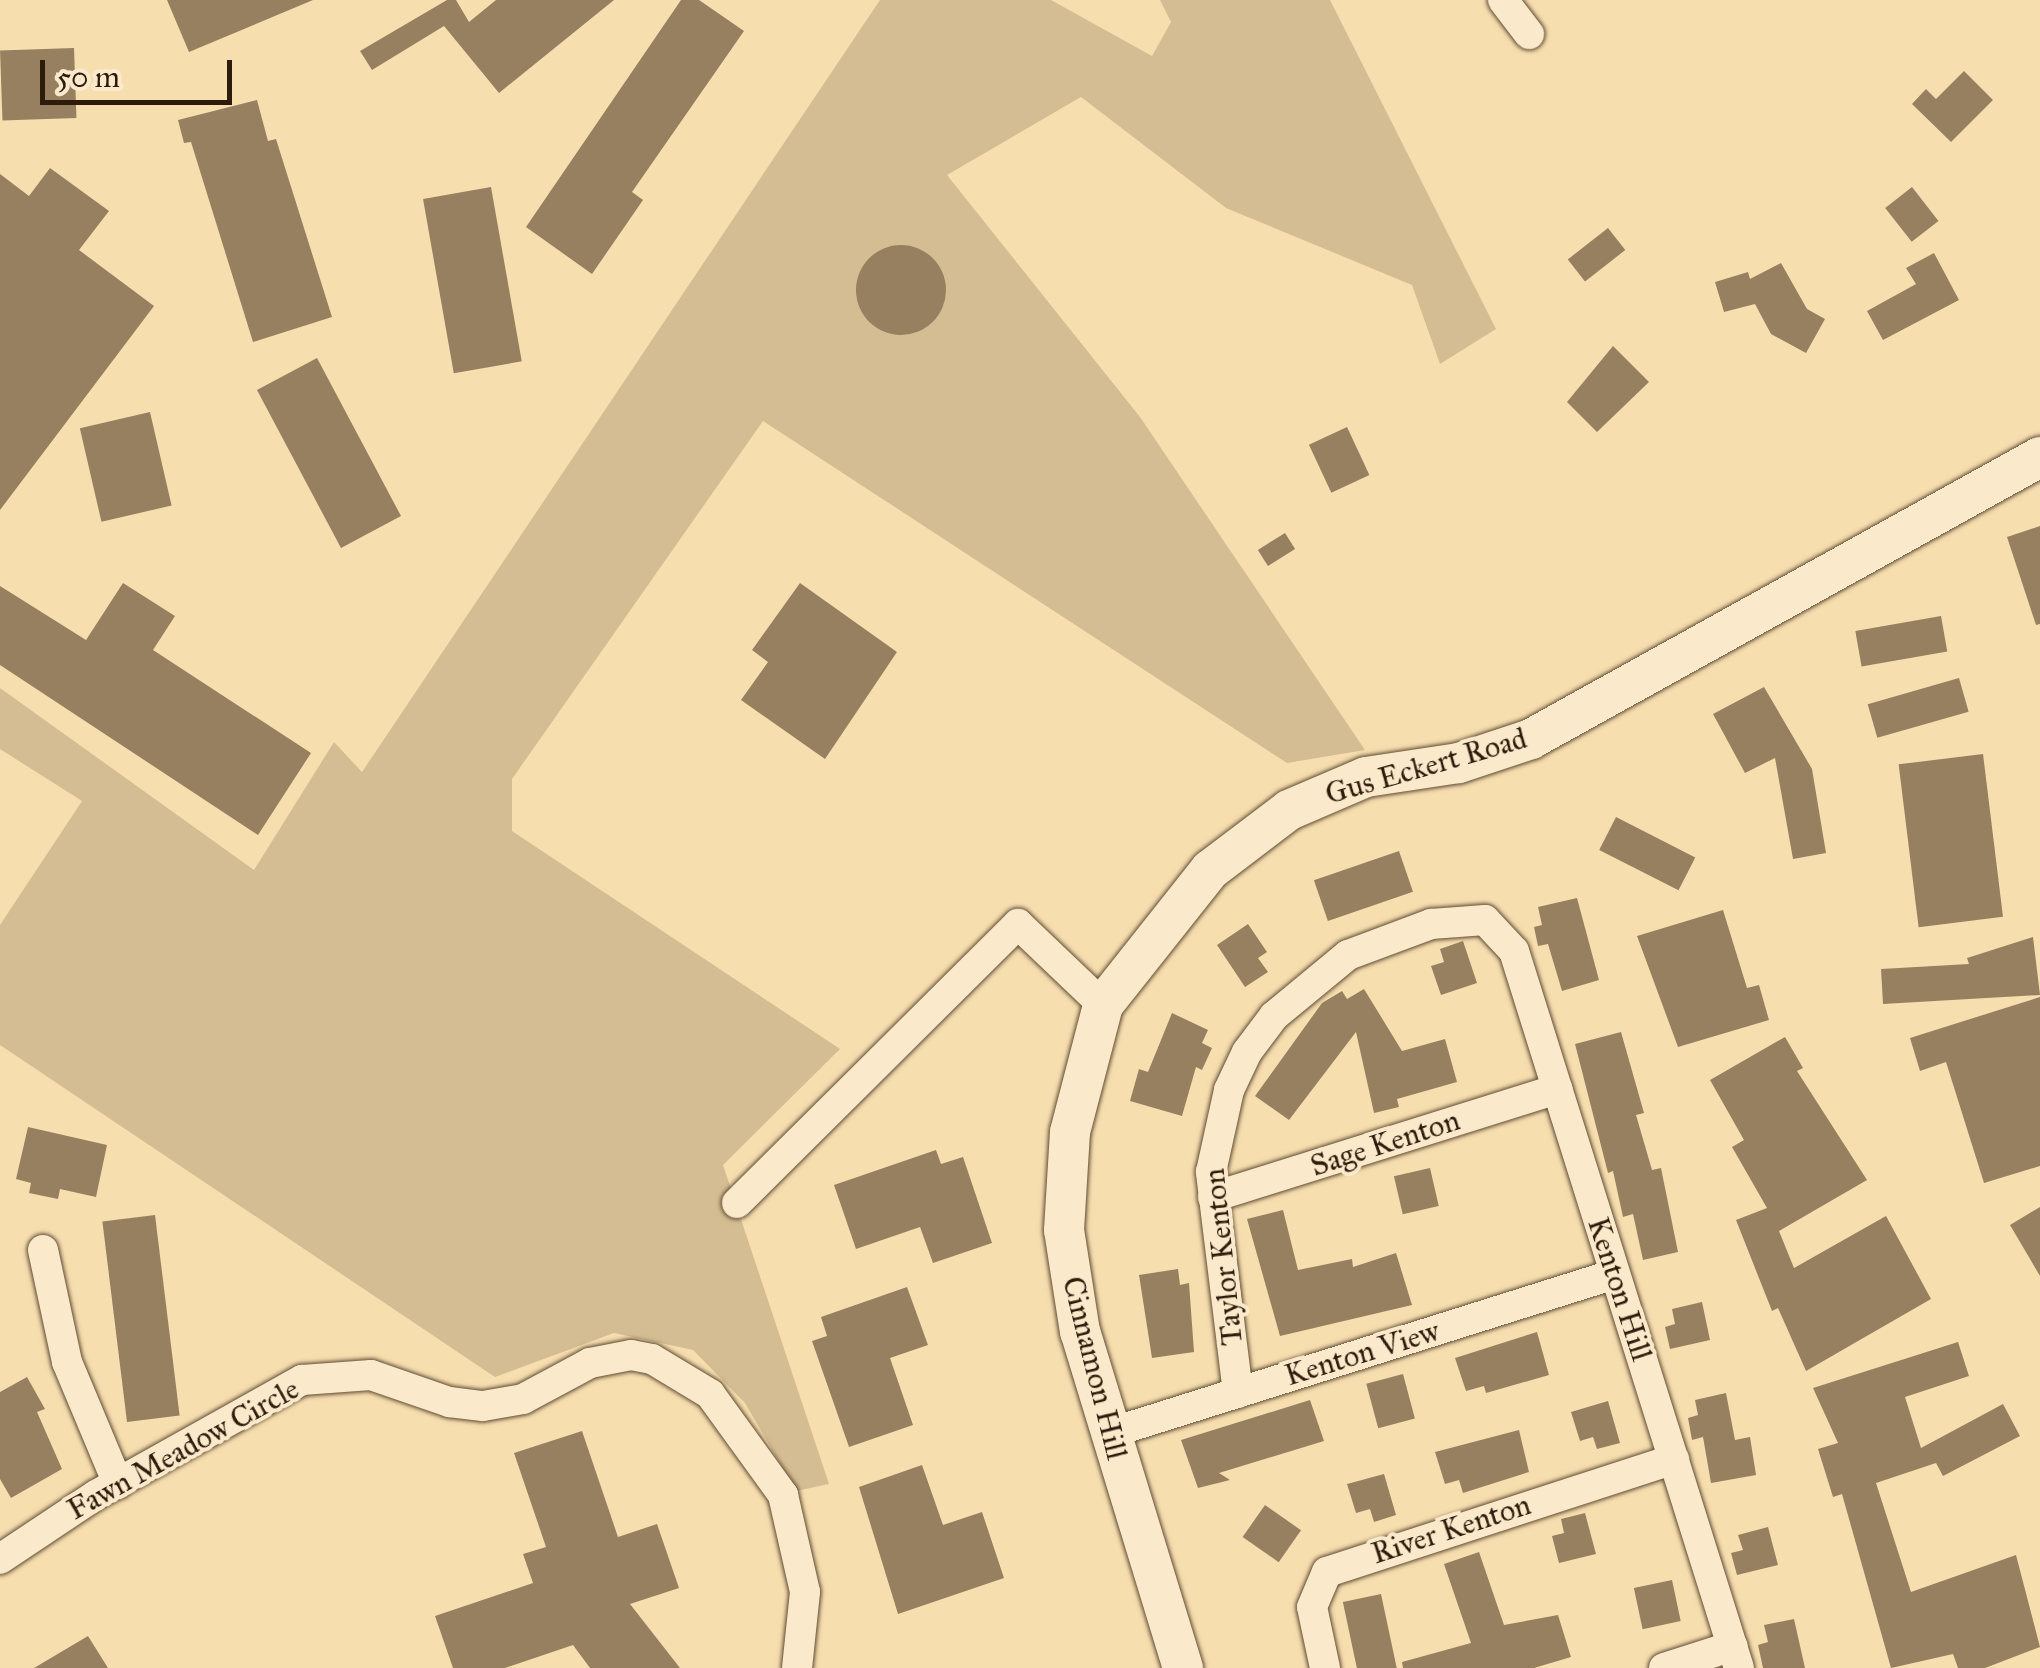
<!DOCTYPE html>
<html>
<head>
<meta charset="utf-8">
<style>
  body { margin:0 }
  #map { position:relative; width:2040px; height:1668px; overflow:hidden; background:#f7deaf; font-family:"IM FELL Great Primer",serif }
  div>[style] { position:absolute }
  .green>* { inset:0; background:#d5bd93 }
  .building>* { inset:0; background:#968060; transform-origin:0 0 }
  .round { border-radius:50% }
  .roads { filter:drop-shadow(0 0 2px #604c34) drop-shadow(0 0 2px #604c34) }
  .minor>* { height:30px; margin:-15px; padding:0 15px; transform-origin:15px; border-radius:15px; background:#faeacb }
  .tertiary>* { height:40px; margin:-20px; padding:0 20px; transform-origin:20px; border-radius:20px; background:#faeacb }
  span { translate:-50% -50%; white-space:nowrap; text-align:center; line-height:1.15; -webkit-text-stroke:8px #faeacb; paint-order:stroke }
  .street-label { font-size:30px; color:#2d1b0b }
  .scale { position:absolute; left:40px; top:60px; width:192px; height:45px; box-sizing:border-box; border:5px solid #2d1b0b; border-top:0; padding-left:12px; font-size:30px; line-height:35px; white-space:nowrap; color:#2d1b0b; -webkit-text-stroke:8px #faeacb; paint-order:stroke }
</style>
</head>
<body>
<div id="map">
  <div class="green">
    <i style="clip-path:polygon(880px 0,1051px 0,1152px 56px,1171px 22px,1160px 0,1330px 0,1496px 329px,1440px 364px,1412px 285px,1226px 208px,1081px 97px,947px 175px,1140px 417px,1365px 750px,1287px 763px,763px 421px,512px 779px,512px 831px,840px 1049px,723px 1165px,829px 1484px,796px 1491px,745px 1403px,693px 1350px,614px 1333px,495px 1377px,0 1045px,0 925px,82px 801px,0 749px,0 688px,254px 870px,334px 742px,362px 772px)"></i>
  </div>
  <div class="building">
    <i style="clip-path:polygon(167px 0,313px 0,189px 52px)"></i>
    <i style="clip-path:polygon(447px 0,456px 0,469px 22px,496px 0,614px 0,499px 93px,444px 26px,372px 70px,360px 51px)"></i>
    <i style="clip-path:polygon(681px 0,699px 0,744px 31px,632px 192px,643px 200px,592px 274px,526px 227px)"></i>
    <i style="left:74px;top:48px;width:70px;height:74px;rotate:88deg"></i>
    <i style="clip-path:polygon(1964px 71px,1993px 100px,1951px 142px,1912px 104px,1926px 89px,1936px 99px)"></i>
    <i style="clip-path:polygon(257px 100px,268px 141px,276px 139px,332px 317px,253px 342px,191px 142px,184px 143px,178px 120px)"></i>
    <i style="clip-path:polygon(50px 168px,109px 211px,79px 250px,154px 306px,0 510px,0 174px,29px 196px)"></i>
    <i style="left:491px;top:187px;width:177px;height:69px;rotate:80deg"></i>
    <i style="left:1912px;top:187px;width:43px;height:34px;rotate:52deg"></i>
    <i style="left:1608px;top:228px;width:28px;height:51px;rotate:52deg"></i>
    <i class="round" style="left:856px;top:245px;width:90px;height:90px"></i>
    <i style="clip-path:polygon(1934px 253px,1959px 300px,1883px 340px,1867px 311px,1916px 284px,1906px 268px)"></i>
    <i style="clip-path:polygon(1781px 263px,1807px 309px,1825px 319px,1806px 353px,1771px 334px,1755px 304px,1724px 312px,1715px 282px,1748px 272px,1750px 279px)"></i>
    <i style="clip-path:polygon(1613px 346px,1649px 382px,1597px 432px,1567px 402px)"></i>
    <i style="left:317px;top:358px;width:179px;height:68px;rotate:62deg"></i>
    <i style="left:150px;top:412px;width:96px;height:72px;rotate:77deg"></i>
    <i style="left:1347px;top:427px;width:53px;height:42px;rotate:65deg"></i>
    <i style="clip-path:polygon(2040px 526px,2040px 624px,2036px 625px,2007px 537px)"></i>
    <i style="left:1285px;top:533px;width:19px;height:32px;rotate:58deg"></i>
    <i style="clip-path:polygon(123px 583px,175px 616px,153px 650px,311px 753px,258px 835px,0 665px,0 586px,86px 640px)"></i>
    <i style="clip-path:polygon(800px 583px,897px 652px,825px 759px,741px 700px,768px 662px,752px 650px)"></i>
    <i style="left:1941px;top:616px;width:36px;height:87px;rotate:80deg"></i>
    <i style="left:1959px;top:678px;width:35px;height:95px;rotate:74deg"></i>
    <i style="clip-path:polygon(1764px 687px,1812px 769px,1826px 853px,1793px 859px,1775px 758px,1745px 773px,1713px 714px)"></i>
    <i style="left:1983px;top:754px;width:164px;height:85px;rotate:83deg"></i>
    <i style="left:1616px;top:817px;width:89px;height:37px;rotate:27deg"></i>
    <i style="left:1399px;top:851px;width:43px;height:90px;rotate:71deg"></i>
    <i style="clip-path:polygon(1577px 898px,1599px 980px,1562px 991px,1548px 944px,1538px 946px,1534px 927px,1542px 925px,1538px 907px)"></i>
    <i style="clip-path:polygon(1723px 910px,1747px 988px,1759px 985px,1769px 1020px,1678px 1047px,1637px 936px)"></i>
    <i style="clip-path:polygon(1248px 924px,1267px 952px,1258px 958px,1268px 972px,1245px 987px,1217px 945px)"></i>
    <i style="clip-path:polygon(2033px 937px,2040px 995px,1883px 1004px,1881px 969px,1969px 964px,1967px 958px)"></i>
    <i style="clip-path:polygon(1463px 941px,1477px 983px,1441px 995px,1431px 966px,1444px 962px,1440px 949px)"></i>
    <i style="clip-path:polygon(1364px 989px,1402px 1051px,1445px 1039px,1457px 1082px,1397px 1099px,1399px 1107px,1374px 1113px,1356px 1032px,1289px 1120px,1255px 1096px,1322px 1003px,1342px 991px,1347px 999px)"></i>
    <i style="clip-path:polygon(2040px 997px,2040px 1166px,1984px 1183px,1946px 1062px,1920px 1071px,1910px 1038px)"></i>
    <i style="clip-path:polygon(1172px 1013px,1208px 1030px,1202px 1043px,1212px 1048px,1202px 1070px,1196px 1067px,1182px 1116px,1130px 1101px,1139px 1069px,1148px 1072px)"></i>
    <i style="clip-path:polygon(1621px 1032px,1644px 1113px,1636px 1115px,1652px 1170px,1661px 1168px,1678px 1252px,1643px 1260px,1633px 1214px,1623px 1217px,1613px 1171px,1608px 1173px,1575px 1044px)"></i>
    <i style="clip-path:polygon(1785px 1037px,1803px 1068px,1797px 1071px,1867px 1180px,1779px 1231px,1794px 1268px,1886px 1216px,1931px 1299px,1806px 1371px,1778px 1308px,1772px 1311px,1736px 1220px,1767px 1208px,1732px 1147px,1744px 1140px,1710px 1080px)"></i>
    <i style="clip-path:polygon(28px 1127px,107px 1145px,96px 1197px,60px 1189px,58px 1199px,29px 1193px,31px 1183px,16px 1179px)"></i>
    <i style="clip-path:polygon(936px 1150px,941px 1164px,963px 1157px,992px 1243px,933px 1263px,920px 1227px,856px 1249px,834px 1185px)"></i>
    <i style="left:1430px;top:1168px;width:39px;height:37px;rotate:77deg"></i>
    <i style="clip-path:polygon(2040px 1207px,2040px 1276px,2010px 1225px)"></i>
    <i style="clip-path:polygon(1283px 1210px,1298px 1270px,1352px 1259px,1353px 1267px,1396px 1253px,1412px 1305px,1280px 1336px,1247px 1219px)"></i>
    <i style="left:155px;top:1215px;width:202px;height:53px;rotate:83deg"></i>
    <i style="clip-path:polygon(1178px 1269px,1180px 1285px,1189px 1283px,1194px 1352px,1152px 1358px,1139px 1275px)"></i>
    <i style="clip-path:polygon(907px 1287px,928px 1345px,890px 1358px,913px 1425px,849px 1447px,812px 1341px,827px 1336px,821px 1317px)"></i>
    <i style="clip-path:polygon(1702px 1302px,1710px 1340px,1670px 1349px,1665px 1327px,1675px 1324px,1672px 1309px)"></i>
    <i style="clip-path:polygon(1537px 1332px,1549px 1375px,1486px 1393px,1484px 1386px,1466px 1391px,1455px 1358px)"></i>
    <i style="clip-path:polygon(1958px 1342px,1969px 1376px,1905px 1397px,1921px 1448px,2003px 1404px,2020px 1436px,1943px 1476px,1936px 1463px,1876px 1483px,1911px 1592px,2016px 1555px,2040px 1647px,1985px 1668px,1958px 1668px,1953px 1654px,1891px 1668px,1842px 1494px,1833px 1497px,1818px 1449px,1838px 1443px,1813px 1388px)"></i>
    <i style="left:1403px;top:1374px;width:46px;height:38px;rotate:75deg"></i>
    <i style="clip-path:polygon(27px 1377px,45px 1409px,37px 1412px,62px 1469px,11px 1498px,0 1479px,0 1392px)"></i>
    <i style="clip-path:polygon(1726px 1393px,1735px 1440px,1750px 1437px,1756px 1475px,1711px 1483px,1703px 1437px,1692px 1440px,1688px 1418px,1698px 1415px,1695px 1400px)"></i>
    <i style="clip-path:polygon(1310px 1400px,1324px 1441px,1219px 1473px,1230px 1480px,1198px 1488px,1181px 1440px)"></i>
    <i style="clip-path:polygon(1608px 1401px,1620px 1443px,1597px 1449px,1593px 1437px,1580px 1441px,1571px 1412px)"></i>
    <i style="clip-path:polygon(1519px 1430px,1529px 1472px,1463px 1493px,1459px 1480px,1445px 1484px,1435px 1452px)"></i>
    <i style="clip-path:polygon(582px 1431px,618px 1537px,657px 1524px,679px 1588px,630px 1604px,680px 1668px,590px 1668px,573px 1645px,505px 1668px,453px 1668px,435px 1616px,533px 1583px,523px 1554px,546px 1547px,514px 1453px)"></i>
    <i style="clip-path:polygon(922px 1465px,943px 1525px,982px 1512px,1004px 1578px,898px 1614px,859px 1487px)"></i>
    <i style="clip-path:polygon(1384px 1474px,1396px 1515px,1374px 1522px,1370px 1509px,1356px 1513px,1347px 1484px)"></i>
    <i style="left:1265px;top:1505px;width:44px;height:39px;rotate:35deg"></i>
    <i style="clip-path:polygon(1585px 1513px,1596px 1554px,1559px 1563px,1552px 1536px,1564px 1533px,1561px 1519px)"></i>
    <i style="clip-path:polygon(1768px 1527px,1778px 1565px,1737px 1575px,1731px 1553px,1743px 1550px,1738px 1535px)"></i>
    <i style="clip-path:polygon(1479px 1552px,1504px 1625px,1558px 1615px,1571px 1657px,1534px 1668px,1403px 1668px,1402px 1662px,1471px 1643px,1444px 1564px)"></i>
    <i style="left:1672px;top:1580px;width:42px;height:39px;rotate:78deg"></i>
    <i style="left:1381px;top:1594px;width:76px;height:39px;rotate:78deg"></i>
    <i style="clip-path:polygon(1794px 1619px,1805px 1668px,1763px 1668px,1758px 1645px,1768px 1642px,1764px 1625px)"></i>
    <i style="clip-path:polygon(88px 1636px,108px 1668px,34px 1668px)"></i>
  </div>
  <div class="roads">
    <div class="minor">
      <i style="left:1503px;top:0;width:43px;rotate:52.6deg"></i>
      <i style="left:1213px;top:1197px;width:361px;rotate:-17.4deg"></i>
      <i style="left:737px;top:1203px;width:396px;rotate:-44.8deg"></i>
      <i style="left:1018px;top:924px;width:117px;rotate:43.6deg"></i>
      <i style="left:43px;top:1250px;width:115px;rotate:77.9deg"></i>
      <i style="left:67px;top:1362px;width:132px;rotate:67.3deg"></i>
      <i style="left:1238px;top:1393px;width:223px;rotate:-97deg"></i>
      <i style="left:1211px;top:1172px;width:84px;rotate:-77.6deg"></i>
      <i style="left:1229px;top:1090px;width:42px;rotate:-64.7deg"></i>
      <i style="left:1247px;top:1052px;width:45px;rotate:-53.1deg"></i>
      <i style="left:1274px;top:1016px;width:96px;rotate:-39.5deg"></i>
      <i style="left:1348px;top:955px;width:89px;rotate:-20.5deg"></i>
      <i style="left:1431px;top:924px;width:54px;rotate:-4.2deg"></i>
      <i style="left:1485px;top:920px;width:42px;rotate:46.9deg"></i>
      <i style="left:1514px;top:951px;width:751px;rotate:72.58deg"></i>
      <i style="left:1110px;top:1433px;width:529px;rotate:-17.48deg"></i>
      <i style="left:0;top:1559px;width:115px;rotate:-33.7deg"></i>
      <i style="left:96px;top:1495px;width:236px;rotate:-29.2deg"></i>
      <i style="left:302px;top:1380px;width:69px;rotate:-4.1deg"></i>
      <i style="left:371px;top:1375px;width:83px;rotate:19.1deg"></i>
      <i style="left:449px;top:1402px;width:34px;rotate:7deg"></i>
      <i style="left:483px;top:1406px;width:41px;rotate:-9.9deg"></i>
      <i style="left:523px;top:1399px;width:76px;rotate:-28.2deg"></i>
      <i style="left:590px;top:1363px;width:42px;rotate:-11deg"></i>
      <i style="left:631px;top:1355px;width:21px;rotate:11deg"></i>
      <i style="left:652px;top:1359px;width:68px;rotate:31.1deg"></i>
      <i style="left:710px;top:1394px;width:125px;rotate:54.1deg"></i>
      <i style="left:783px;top:1495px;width:99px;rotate:77.2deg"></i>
      <i style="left:805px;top:1592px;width:76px;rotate:96deg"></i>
      <i style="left:1325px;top:1668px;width:62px;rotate:-102deg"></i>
      <i style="left:1312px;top:1607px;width:38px;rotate:-67deg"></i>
      <i style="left:1327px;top:1572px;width:365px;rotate:-18deg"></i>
      <i style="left:1664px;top:1668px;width:72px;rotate:-17.7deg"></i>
    </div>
    <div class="tertiary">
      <i style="left:1183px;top:1668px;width:351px;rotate:-107deg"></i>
      <i style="left:1080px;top:1332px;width:103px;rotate:-98.9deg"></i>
      <i style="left:1064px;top:1230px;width:98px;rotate:-86.5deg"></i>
      <i style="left:1070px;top:1132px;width:131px;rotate:-75.4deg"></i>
      <i style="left:1103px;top:1005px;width:172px;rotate:-51.6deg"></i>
      <i style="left:1210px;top:870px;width:99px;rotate:-37.2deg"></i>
      <i style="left:1289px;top:810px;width:84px;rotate:-23.2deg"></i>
      <i style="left:1366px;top:777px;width:94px;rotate:-8.6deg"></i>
      <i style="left:1459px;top:763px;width:76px;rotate:-18.4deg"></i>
      <i style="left:1531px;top:739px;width:582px;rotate:-28.99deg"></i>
    </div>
  </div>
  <div class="street-label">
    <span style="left:1426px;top:766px;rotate:-16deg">Gus Eckert Road</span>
    <span style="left:1385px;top:1143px;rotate:-18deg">Sage Kenton</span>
    <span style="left:1223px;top:1257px;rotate:-96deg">Taylor Kenton</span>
    <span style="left:1620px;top:1289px;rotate:72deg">Kenton Hill</span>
    <span style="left:1362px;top:1353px;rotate:-17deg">Kenton View</span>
    <span style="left:1095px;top:1368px;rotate:76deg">Cinnamon Hill</span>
    <span style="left:183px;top:1449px;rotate:-29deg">Fawn Meadow Circle</span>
    <span style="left:1451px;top:1529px;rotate:-18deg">River Kenton</span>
  </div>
  <div class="scale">50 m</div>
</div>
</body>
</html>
